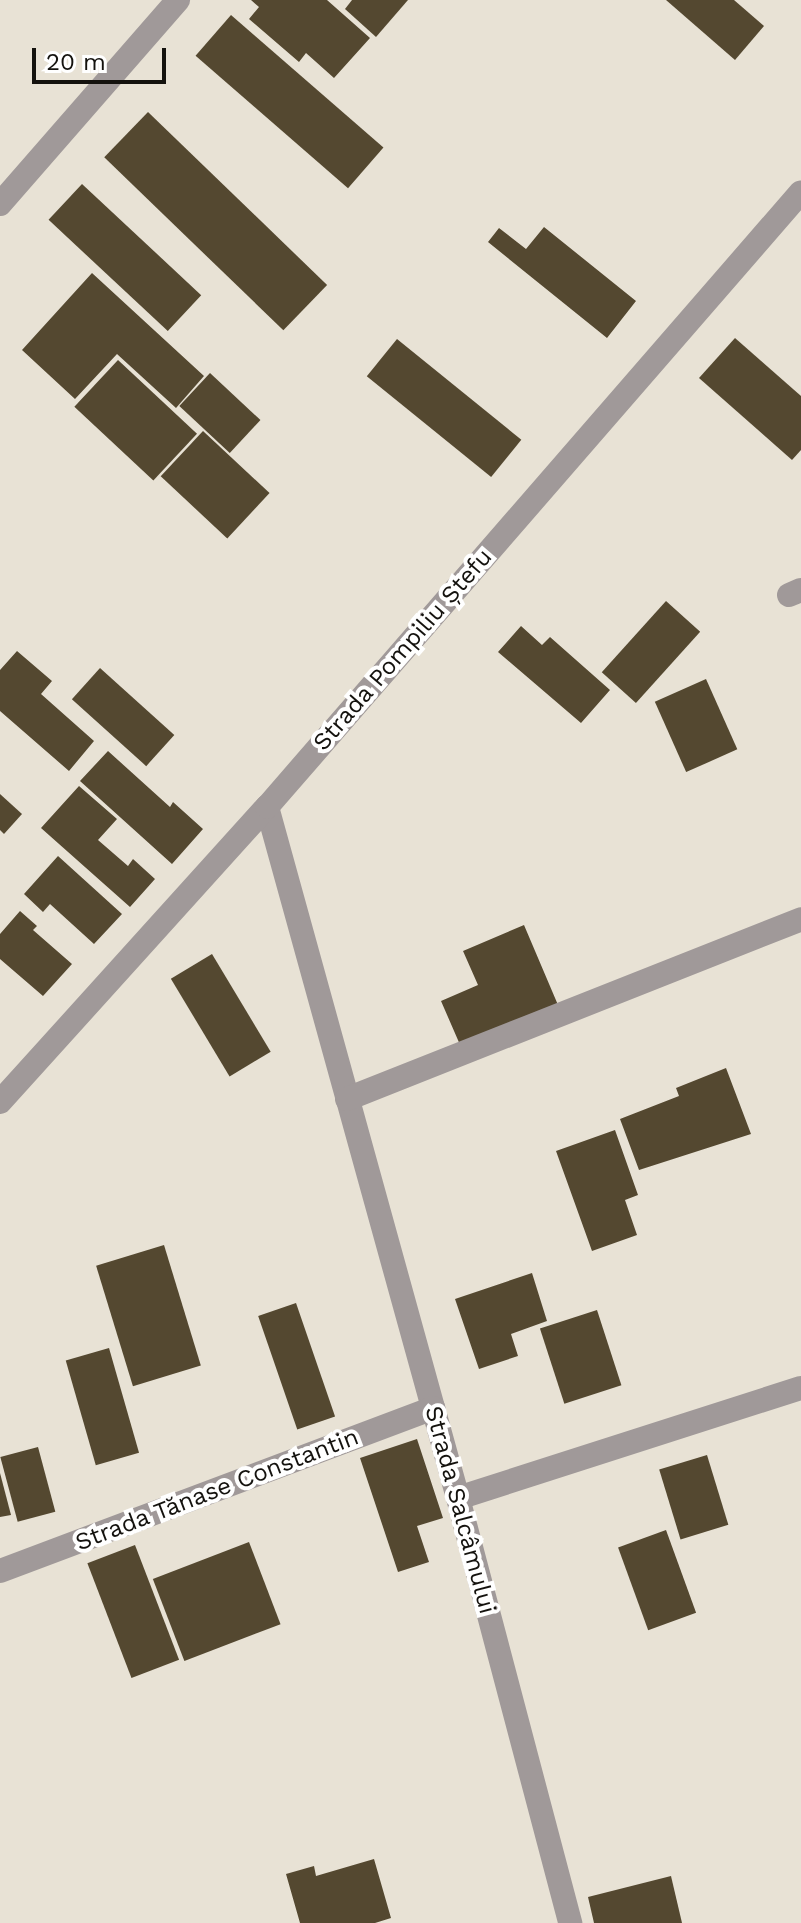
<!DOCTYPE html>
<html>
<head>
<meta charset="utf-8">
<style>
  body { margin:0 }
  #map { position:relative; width:801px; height:1923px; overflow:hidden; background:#e8e2d5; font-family:"Work Sans",sans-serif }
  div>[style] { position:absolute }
  .building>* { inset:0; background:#544830; transform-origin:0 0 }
  .minor>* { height:24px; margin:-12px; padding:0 12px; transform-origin:12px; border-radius:12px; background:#a09999 }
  span { translate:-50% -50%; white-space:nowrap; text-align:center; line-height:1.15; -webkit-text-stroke:8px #fff; paint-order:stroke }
  .street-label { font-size:24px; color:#14120e }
  .scale { position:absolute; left:32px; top:48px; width:134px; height:36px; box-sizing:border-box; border:4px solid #14120e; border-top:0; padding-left:10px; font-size:24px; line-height:28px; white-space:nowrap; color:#14120e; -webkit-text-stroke:6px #fff; paint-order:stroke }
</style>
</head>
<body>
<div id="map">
  <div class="building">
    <i style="clip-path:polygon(251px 0,327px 0,370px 38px,334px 78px,306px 53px,299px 62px,249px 19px,259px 7px)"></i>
    <i style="clip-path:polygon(352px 0,408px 0,376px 37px,345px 9px)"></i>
    <i style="clip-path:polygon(666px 0,734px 0,764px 26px,735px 60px)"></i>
    <i style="left:231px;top:15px;width:202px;height:54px;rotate:41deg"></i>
    <i style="left:148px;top:112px;width:249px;height:63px;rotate:44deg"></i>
    <i style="left:82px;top:184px;width:163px;height:49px;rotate:43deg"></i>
    <i style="clip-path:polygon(544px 227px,636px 301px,607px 338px,488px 242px,499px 228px,526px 249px)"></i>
    <i style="clip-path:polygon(92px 273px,204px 376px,176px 408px,117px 354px,75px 399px,22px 350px)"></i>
    <i style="clip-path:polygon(735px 338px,801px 396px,801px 450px,792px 460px,699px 378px)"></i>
    <i style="left:397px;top:339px;width:160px;height:48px;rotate:39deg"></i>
    <i style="left:118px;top:360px;width:108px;height:64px;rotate:43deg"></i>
    <i style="left:210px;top:373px;width:69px;height:45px;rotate:43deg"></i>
    <i style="left:203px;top:431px;width:91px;height:62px;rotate:43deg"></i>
    <i style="left:666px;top:601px;width:46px;height:96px;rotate:42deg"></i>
    <i style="clip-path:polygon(521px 626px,542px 645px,550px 637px,610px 690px,581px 723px,498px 652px)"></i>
    <i style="clip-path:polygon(17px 651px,52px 681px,41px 694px,94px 741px,69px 771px,0 711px,0 670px)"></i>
    <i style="left:100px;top:668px;width:100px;height:42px;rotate:42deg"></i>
    <i style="left:706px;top:679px;width:77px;height:56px;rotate:66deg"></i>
    <i style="clip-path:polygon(108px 751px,170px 807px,173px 802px,203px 829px,172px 864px,80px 781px)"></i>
    <i style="clip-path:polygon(79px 786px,117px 819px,98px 840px,128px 866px,133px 859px,155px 879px,130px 907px,41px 828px)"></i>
    <i style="clip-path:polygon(0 794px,22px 814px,4px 834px,0 830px)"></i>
    <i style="clip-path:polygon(58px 856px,122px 914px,94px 944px,50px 904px,43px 912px,24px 894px)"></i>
    <i style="clip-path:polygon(20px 911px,37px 926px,33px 930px,72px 964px,43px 996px,0 959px,0 934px)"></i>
    <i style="clip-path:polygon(524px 925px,558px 1005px,461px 1047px,441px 1001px,478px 985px,463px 951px)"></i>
    <i style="left:212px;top:954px;width:114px;height:48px;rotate:59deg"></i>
    <i style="clip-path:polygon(726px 1068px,751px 1134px,639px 1170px,620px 1119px,679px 1096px,676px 1088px)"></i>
    <i style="clip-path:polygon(615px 1130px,638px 1195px,625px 1200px,637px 1235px,592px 1251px,556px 1151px)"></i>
    <i style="left:164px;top:1245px;width:126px;height:71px;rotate:73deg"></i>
    <i style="clip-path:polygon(532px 1273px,547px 1321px,511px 1334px,518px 1356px,479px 1369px,455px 1299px)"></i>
    <i style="left:296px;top:1303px;width:120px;height:40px;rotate:71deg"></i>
    <i style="left:597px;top:1310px;width:79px;height:60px;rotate:72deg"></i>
    <i style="left:109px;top:1348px;width:109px;height:45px;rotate:74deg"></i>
    <i style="clip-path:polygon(417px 1439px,443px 1518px,417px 1526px,429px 1562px,398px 1572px,360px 1458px)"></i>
    <i style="left:38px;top:1447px;width:67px;height:39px;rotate:75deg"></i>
    <i style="left:707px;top:1455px;width:73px;height:50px;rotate:73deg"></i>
    <i style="clip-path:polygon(0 1473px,11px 1515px,0 1517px)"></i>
    <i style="left:666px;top:1530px;width:88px;height:51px;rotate:70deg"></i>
    <i style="left:249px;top:1542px;width:88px;height:103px;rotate:69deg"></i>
    <i style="left:135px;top:1545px;width:123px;height:51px;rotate:69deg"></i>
    <i style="clip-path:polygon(374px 1859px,391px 1918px,375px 1923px,300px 1923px,286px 1874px,314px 1866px,316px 1876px)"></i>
    <i style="clip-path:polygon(671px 1876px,682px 1923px,594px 1923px,588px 1897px)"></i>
  </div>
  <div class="minor">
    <i style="left:0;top:204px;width:271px;rotate:-48.9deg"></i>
    <i style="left:789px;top:595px;width:13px;rotate:-23deg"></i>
    <i style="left:267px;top:807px;width:717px;rotate:74.55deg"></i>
    <i style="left:458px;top:1498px;width:440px;rotate:75.2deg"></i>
    <i style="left:347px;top:1099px;width:488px;rotate:-21.6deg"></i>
    <i style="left:0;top:1102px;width:398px;rotate:-47.9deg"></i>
    <i style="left:267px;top:807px;width:814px;rotate:-49.03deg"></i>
    <i style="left:458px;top:1498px;width:360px;rotate:-17.8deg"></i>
    <i style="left:0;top:1571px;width:463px;rotate:-20.6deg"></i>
  </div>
  <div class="street-label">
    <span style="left:403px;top:650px;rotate:-49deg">Strada Pompiliu Ștefu</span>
    <span style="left:217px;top:1490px;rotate:-21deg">Strada Tănase Constantin</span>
    <span style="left:460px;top:1510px;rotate:75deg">Strada Salcâmului</span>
  </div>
  <div class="scale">20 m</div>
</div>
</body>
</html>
